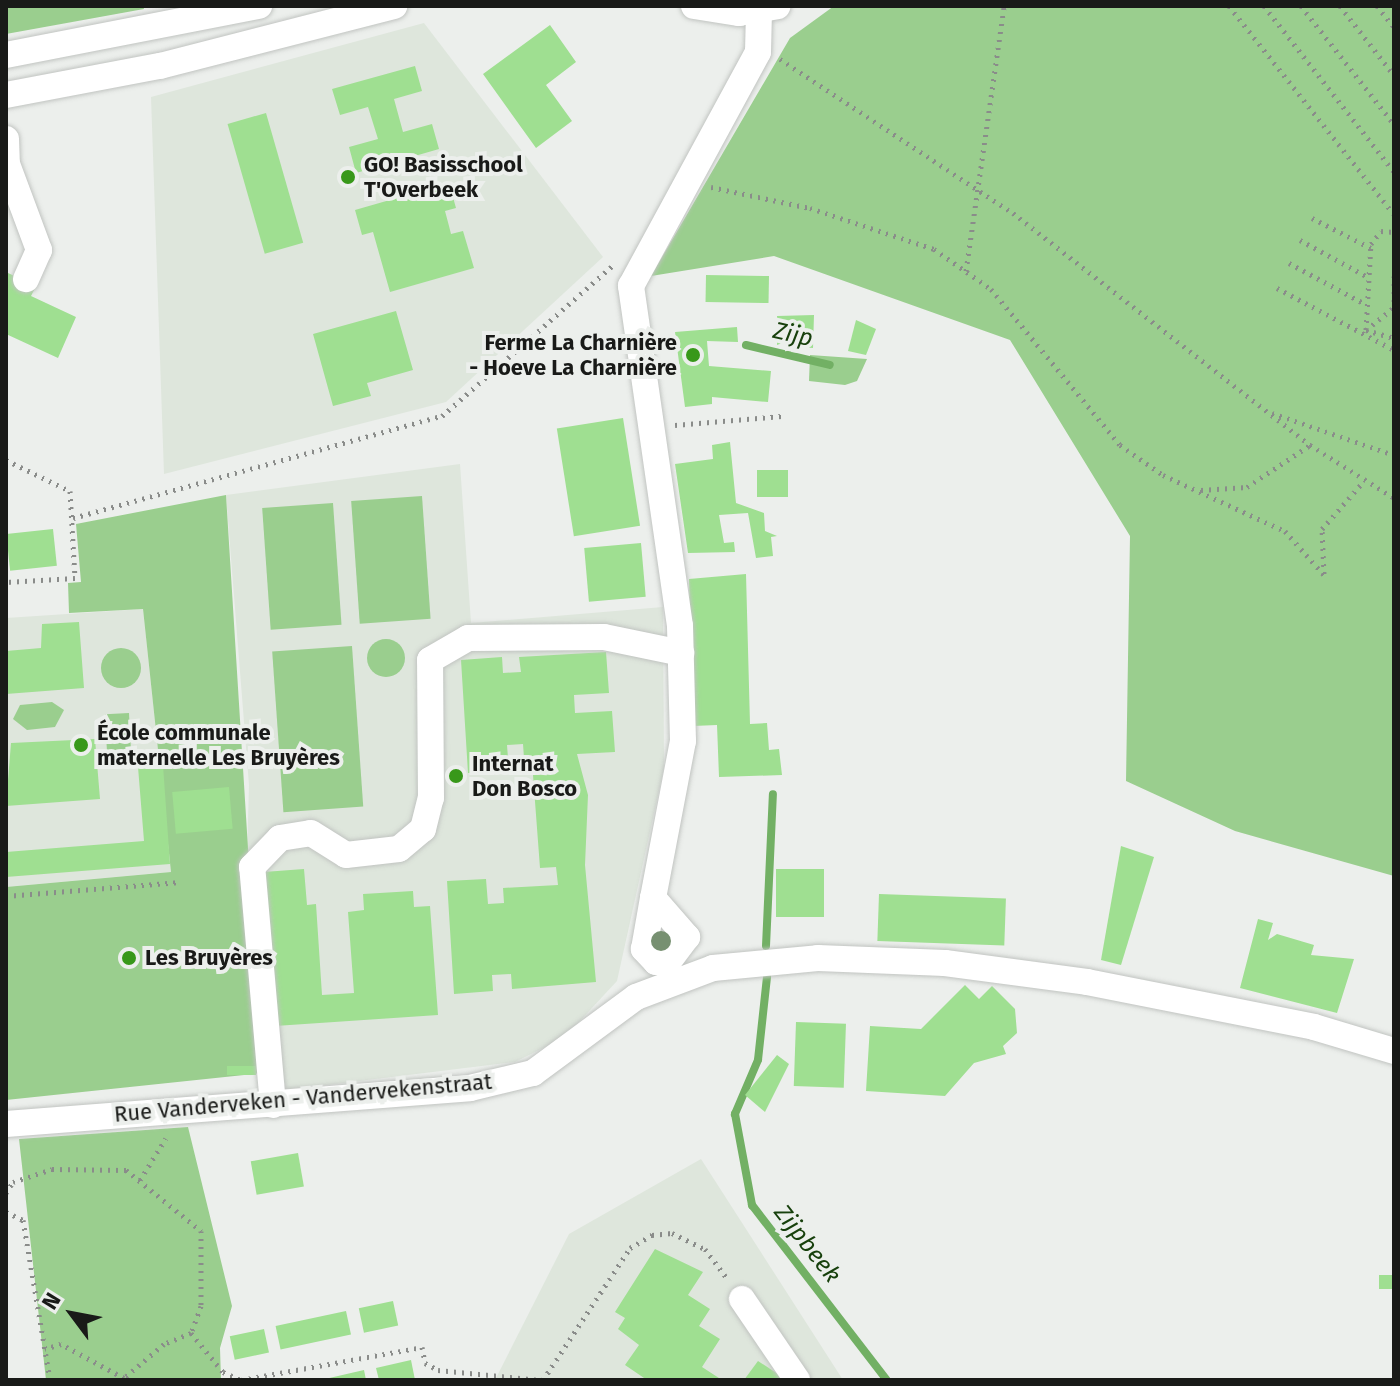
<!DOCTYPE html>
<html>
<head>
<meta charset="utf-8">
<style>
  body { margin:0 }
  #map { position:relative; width:1400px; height:1386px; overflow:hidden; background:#ecefec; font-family:"Fira Sans",sans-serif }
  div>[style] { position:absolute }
  .built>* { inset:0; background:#dee6dc }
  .green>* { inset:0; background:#9ace8e; transform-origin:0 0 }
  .round { border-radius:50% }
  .stream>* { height:8px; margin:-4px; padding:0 4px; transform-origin:4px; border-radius:4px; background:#72b064 }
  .building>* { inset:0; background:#9fdf91; transform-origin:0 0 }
  .path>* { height:5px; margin-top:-2.5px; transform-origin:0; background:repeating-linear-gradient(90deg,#8a8c8a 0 2px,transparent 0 8px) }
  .roads { filter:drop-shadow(0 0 2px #c1c4c1) drop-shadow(0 0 2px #c1c4c1) }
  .minor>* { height:26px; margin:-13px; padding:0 13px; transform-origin:13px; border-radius:13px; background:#fff }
  .trees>* { width:20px; height:20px; margin:-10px; border-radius:50%; background:#779071 }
  .dots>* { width:22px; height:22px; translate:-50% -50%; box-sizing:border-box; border:4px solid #ecefec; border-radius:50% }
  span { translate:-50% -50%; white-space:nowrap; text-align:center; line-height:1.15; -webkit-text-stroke:8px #ecefec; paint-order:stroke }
  .poi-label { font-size:22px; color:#191a18; font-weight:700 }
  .left { translate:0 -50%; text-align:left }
  .right { translate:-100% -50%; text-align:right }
  .street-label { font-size:22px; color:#191a18 }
  .water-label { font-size:24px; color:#17400c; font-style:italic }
  .frame { position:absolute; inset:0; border:8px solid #191a18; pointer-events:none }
  .north { position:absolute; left:32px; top:1274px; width:80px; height:80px; -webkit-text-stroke:6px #ecefec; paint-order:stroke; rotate:302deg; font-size:22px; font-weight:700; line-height:32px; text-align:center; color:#191a18 }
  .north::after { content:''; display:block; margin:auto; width:28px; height:36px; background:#191a18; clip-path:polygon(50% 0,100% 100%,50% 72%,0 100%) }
</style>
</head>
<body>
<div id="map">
  <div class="built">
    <i style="clip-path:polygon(424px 23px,603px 257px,446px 402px,164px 474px,151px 97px)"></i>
    <i style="clip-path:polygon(460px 464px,471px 623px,663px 607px,664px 768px,617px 981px,565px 1037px,515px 1062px,286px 1090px,246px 891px,249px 785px,226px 495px)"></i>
    <i style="clip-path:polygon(143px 609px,171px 872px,6px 887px,6px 618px)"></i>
    <i style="clip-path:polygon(701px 1159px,843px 1380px,495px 1380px,569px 1234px)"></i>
  </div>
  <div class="green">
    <i style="clip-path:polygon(6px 6px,143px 6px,144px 9px,6px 34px)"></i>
    <i style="clip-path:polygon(834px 6px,1394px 6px,1394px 876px,1235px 831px,1126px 781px,1130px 536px,1010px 340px,774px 256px,651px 276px,790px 38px)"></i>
    <i style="clip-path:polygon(810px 355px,867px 359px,857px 381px,845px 385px,809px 381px)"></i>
    <i style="clip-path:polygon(226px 495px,262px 1073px,6px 1100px,6px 887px,171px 872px,143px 609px,69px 613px,68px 583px,81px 582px,76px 524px)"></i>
    <i style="left:422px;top:496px;width:123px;height:71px;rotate:86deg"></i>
    <i style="left:333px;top:503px;width:122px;height:71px;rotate:86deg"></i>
    <i class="round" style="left:367px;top:639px;width:38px;height:38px"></i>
    <i style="left:352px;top:646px;width:161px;height:80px;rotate:86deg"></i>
    <i class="round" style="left:101px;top:648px;width:40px;height:40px"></i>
    <i style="clip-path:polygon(52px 702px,64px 710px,55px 727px,27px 730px,13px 719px,20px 705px)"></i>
    <i style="left:129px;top:713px;width:51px;height:24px;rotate:87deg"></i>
    <i style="clip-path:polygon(188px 1127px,232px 1306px,220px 1348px,221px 1380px,46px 1380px,19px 1139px)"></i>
  </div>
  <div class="stream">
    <i style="left:746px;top:345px;width:86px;rotate:13.4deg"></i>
    <i style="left:766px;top:946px;width:152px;rotate:-87.4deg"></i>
    <i style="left:767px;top:977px;width:83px;rotate:96.2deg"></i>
    <i style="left:758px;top:1060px;width:59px;rotate:113.1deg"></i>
    <i style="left:735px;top:1114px;width:93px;rotate:79.4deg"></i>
    <i style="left:752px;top:1205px;width:221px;rotate:52.4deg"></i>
  </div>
  <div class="building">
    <i style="clip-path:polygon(550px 25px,576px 62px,546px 85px,572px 121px,536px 148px,483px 74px)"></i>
    <i style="clip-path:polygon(415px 66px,422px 91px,394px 99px,403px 132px,432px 124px,439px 149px,356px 173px,349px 147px,378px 139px,368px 107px,340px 115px,332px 89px)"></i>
    <i style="left:266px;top:113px;width:135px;height:40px;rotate:74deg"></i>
    <i style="clip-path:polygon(449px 183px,456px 208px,445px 211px,449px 226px,451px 234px,463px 231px,474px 268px,390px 292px,373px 232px,362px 235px,355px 210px)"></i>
    <i style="clip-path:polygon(8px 273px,36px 286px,31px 296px,76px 317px,58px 358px,6px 334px)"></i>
    <i style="left:706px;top:275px;width:63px;height:27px;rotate:1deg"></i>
    <i style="clip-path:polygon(396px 311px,413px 370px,367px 383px,371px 396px,333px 406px,313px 334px)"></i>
    <i style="clip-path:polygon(814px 315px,813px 348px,799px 347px,799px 337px,777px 345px,777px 316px)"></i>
    <i style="clip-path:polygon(856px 320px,876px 329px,866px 355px,848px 351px)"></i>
    <i style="clip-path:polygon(737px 327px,738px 342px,707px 341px,709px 366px,771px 371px,768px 402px,712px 397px,712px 404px,685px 407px,675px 332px)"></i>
    <i style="left:623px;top:418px;width:109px;height:67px;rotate:81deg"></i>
    <i style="clip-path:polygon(730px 442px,736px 503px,764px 513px,765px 531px,777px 536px,771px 537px,773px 556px,756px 558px,748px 513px,719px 515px,724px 543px,734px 542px,735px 552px,688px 553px,675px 464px,713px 459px,712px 445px)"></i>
    <i style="left:757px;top:470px;width:31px;height:27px"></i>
    <i style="left:53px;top:529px;width:37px;height:47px;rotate:84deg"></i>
    <i style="left:641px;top:543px;width:54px;height:57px;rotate:85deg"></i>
    <i style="clip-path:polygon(746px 574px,750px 724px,767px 723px,769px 750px,779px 749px,782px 775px,719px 777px,717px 725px,693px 726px,689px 579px)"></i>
    <i style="clip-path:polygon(79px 622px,84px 688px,6px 694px,6px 651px,41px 648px,42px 624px)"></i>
    <i style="clip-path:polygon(606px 652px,609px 693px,574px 695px,575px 713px,612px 711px,615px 752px,577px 754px,588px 795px,585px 865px,596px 982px,512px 989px,511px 974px,492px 975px,493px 991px,454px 994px,447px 881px,486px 879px,488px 904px,504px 903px,503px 888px,558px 885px,556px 867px,540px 868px,533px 775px,550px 774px,549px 756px,524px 758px,523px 744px,507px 745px,509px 771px,468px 773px,461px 660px,502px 657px,503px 673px,521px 672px,519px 657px)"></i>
    <i style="clip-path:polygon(95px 739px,100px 799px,6px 806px,11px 743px)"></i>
    <i style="clip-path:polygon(163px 765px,170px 864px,6px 877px,6px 852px,144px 841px,138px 767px)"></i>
    <i style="left:229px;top:787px;width:42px;height:57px;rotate:85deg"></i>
    <i style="clip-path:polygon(1121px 846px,1154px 857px,1121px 965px,1101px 960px)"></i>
    <i style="clip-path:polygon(304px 869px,307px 905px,316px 904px,322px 995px,354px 993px,348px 912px,364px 910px,363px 894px,413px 891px,414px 907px,430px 906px,438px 1015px,275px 1026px,264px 872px)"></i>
    <i style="left:776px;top:869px;width:48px;height:48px"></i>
    <i style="left:879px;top:894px;width:127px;height:47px;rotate:2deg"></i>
    <i style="clip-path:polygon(1258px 919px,1273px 923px,1268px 940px,1277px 934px,1314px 945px,1311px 955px,1354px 959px,1337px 1013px,1240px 988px)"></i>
    <i style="clip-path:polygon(965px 985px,979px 999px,992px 986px,1015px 1009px,1017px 1033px,1003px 1046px,1006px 1054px,974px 1063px,945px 1096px,866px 1091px,870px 1026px,921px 1029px)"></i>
    <i style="left:796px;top:1022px;width:50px;height:64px;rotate:2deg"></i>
    <i style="clip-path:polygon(777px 1055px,789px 1064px,765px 1112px,745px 1095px)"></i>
    <i style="left:256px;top:1066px;width:9px;height:29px;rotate:90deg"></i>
    <i style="left:298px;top:1153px;width:34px;height:48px;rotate:80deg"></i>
    <i style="clip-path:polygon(655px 1249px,703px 1272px,688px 1295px,710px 1309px,699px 1326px,720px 1339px,702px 1367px,722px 1380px,647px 1380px,625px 1365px,639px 1345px,618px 1329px,625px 1318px,615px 1312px)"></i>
    <i style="left:1394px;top:1275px;width:14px;height:15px;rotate:90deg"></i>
    <i style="left:393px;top:1301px;width:25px;height:35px;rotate:78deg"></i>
    <i style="left:346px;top:1311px;width:24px;height:72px;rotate:78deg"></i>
    <i style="left:264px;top:1329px;width:24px;height:35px;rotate:78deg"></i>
    <i style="clip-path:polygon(411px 1360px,415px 1380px,379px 1380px,376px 1368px)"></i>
    <i style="clip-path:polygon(758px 1361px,787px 1380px,744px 1380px)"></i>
    <i style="clip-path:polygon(364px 1370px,366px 1380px,325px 1380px,325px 1379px)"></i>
  </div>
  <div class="path">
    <i style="left:1229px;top:6px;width:265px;rotate:51.6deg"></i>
    <i style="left:1264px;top:6px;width:211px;rotate:51.9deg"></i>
    <i style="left:1301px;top:6px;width:150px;rotate:51.8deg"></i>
    <i style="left:1340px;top:6px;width:88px;rotate:52deg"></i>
    <i style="left:1377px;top:6px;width:27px;rotate:51deg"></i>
    <i style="left:780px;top:59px;width:279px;rotate:33.5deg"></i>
    <i style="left:1013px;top:213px;width:377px;rotate:38deg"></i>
    <i style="left:1310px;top:445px;width:99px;rotate:32.2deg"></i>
    <i style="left:711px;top:187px;width:101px;rotate:12deg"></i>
    <i style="left:810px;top:208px;width:131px;rotate:18.3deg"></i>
    <i style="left:934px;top:249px;width:70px;rotate:35.1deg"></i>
    <i style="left:991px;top:289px;width:202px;rotate:50.4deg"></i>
    <i style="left:1120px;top:445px;width:52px;rotate:34.9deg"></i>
    <i style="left:1163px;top:475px;width:134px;rotate:24.7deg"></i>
    <i style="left:1285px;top:531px;width:59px;rotate:48.4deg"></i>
    <i style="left:1312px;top:218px;width:66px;rotate:27deg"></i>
    <i style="left:1300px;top:240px;width:77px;rotate:28.6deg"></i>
    <i style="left:1289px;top:263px;width:86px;rotate:28.3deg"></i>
    <i style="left:966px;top:271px;width:268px;rotate:-81.8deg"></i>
    <i style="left:1394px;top:276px;width:35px;rotate:90deg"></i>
    <i style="left:1277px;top:288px;width:132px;rotate:27.9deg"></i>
    <i style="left:1366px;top:330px;width:86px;rotate:-86.7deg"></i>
    <i style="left:1371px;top:244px;width:16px;rotate:-52deg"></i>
    <i style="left:1381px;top:231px;width:13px;rotate:4deg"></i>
    <i style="left:1366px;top:330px;width:35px;rotate:-39deg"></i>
    <i style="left:1366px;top:330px;width:29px;rotate:16deg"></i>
    <i style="left:1272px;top:413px;width:129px;rotate:19deg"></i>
    <i style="left:675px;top:425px;width:107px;rotate:-4.8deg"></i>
    <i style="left:6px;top:460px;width:71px;rotate:25.8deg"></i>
    <i style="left:70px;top:491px;width:87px;rotate:86.7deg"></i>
    <i style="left:75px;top:578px;width:69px;rotate:176.7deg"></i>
    <i style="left:1201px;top:490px;width:46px;rotate:-3.7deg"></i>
    <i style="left:1247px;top:487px;width:76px;rotate:-33.7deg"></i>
    <i style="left:73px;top:518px;width:383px;rotate:-15.5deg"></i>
    <i style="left:442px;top:416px;width:227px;rotate:-41.4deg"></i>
    <i style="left:1324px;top:574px;width:45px;rotate:-92.5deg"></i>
    <i style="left:1322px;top:529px;width:62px;rotate:-48.9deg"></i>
    <i style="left:6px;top:896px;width:175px;rotate:-4.6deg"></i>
    <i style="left:140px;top:1180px;width:49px;rotate:-58.2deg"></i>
    <i style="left:6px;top:1193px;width:13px;rotate:-58deg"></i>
    <i style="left:13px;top:1182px;width:41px;rotate:-18.4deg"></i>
    <i style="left:52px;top:1169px;width:74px;rotate:0.8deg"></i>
    <i style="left:126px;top:1170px;width:97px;rotate:39.1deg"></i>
    <i style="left:201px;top:1231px;width:75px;rotate:90deg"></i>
    <i style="left:201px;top:1306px;width:29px;rotate:110deg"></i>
    <i style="left:191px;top:1333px;width:29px;rotate:158deg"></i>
    <i style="left:164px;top:1344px;width:52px;rotate:139.6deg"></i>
    <i style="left:124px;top:1378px;width:72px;rotate:-151.6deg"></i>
    <i style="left:61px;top:1344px;width:17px;rotate:163deg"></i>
    <i style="left:6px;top:1212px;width:19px;rotate:25deg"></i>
    <i style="left:23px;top:1220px;width:162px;rotate:80.4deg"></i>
    <i style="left:191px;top:1333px;width:50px;rotate:50.6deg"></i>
    <i style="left:223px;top:1372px;width:20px;rotate:24deg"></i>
    <i style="left:241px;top:1380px;width:184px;rotate:-10.3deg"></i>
    <i style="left:422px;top:1347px;width:16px;rotate:79deg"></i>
    <i style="left:425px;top:1363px;width:15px;rotate:28deg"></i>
    <i style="left:438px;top:1370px;width:102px;rotate:5.6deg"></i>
    <i style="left:543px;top:1380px;width:158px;rotate:-56.6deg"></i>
    <i style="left:630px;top:1248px;width:26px;rotate:-31deg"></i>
    <i style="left:652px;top:1235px;width:20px;rotate:-6deg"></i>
    <i style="left:672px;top:1233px;width:37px;rotate:26deg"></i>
    <i style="left:705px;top:1249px;width:39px;rotate:53deg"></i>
  </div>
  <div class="roads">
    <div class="minor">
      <i style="left:694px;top:6px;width:46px;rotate:8.8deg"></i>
      <i style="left:739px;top:13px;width:39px;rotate:-10deg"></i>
      <i style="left:6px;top:55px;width:258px;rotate:-11deg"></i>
      <i style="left:6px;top:95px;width:157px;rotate:-10.7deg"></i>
      <i style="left:160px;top:66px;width:242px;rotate:-14.4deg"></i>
      <i style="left:6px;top:139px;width:25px;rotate:88deg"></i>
      <i style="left:7px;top:164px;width:92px;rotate:69.6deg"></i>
      <i style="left:39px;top:250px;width:32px;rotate:114deg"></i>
      <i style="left:653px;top:898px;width:52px;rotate:48.9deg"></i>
      <i style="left:687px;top:937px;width:31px;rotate:127deg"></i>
      <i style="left:668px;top:962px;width:12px;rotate:180deg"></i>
      <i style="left:656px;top:962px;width:18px;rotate:-133deg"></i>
      <i style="left:644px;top:949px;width:52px;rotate:-80deg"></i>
      <i style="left:653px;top:898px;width:160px;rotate:-79.2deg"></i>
      <i style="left:683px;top:741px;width:115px;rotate:-91.5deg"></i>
      <i style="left:680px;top:626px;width:344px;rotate:-98.2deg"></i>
      <i style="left:631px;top:286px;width:266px;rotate:-61.5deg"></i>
      <i style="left:758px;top:52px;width:41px;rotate:-88.6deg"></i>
      <i style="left:273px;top:1105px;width:239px;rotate:-95deg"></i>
      <i style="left:252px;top:867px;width:40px;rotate:-46deg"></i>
      <i style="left:280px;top:838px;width:31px;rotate:-9deg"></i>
      <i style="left:311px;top:833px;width:41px;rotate:32.2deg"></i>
      <i style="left:346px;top:855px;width:53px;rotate:-6.5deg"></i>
      <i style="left:399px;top:849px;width:31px;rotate:-40deg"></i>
      <i style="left:423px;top:829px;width:32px;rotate:-76deg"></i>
      <i style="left:431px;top:798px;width:138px;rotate:-90.4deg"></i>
      <i style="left:430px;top:660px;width:44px;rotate:-30.1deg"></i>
      <i style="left:468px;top:638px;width:136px;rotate:-0.4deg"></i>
      <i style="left:604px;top:637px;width:79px;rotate:11.7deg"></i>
      <i style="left:6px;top:1124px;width:465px;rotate:-4.4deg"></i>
      <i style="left:470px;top:1088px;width:65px;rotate:-13.4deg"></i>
      <i style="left:533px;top:1073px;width:128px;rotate:-36.4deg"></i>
      <i style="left:636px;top:997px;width:82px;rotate:-20.6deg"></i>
      <i style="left:713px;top:968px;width:105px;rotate:-5.4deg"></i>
      <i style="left:818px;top:958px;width:127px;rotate:2.3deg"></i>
      <i style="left:945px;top:963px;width:143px;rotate:7.6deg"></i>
      <i style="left:1087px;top:982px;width:231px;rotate:11.2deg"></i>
      <i style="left:1314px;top:1027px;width:84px;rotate:16.7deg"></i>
      <i style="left:742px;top:1299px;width:98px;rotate:55.8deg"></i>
    </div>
  </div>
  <div class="trees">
    <i style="left:661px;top:941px"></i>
  </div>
  <div class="dots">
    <i style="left:348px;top:177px;background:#38981a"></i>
    <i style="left:693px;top:355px;background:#38981a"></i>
    <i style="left:81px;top:745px;background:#38981a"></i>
    <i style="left:456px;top:776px;background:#38981a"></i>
    <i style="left:129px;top:958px;background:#38981a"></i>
  </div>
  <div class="poi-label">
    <span class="left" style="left:364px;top:177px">GO! Basisschool<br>T'Overbeek</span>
    <span class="right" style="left:677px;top:355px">Ferme La Charnière<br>- Hoeve La Charnière</span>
    <span class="left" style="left:97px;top:745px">École communale<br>maternelle Les Bruyères</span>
    <span class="left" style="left:472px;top:776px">Internat<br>Don Bosco</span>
    <span class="left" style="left:145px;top:958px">Les Bruyères</span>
  </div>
  <div class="street-label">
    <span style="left:303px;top:1098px;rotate:-5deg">Rue Vanderveken - Vandervekenstraat</span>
  </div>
  <div class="water-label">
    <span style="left:793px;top:335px;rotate:13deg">Zijp</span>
    <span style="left:807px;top:1244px;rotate:52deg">Zijpbeek</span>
  </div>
  <div class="frame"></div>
  <div class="north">N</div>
</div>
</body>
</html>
